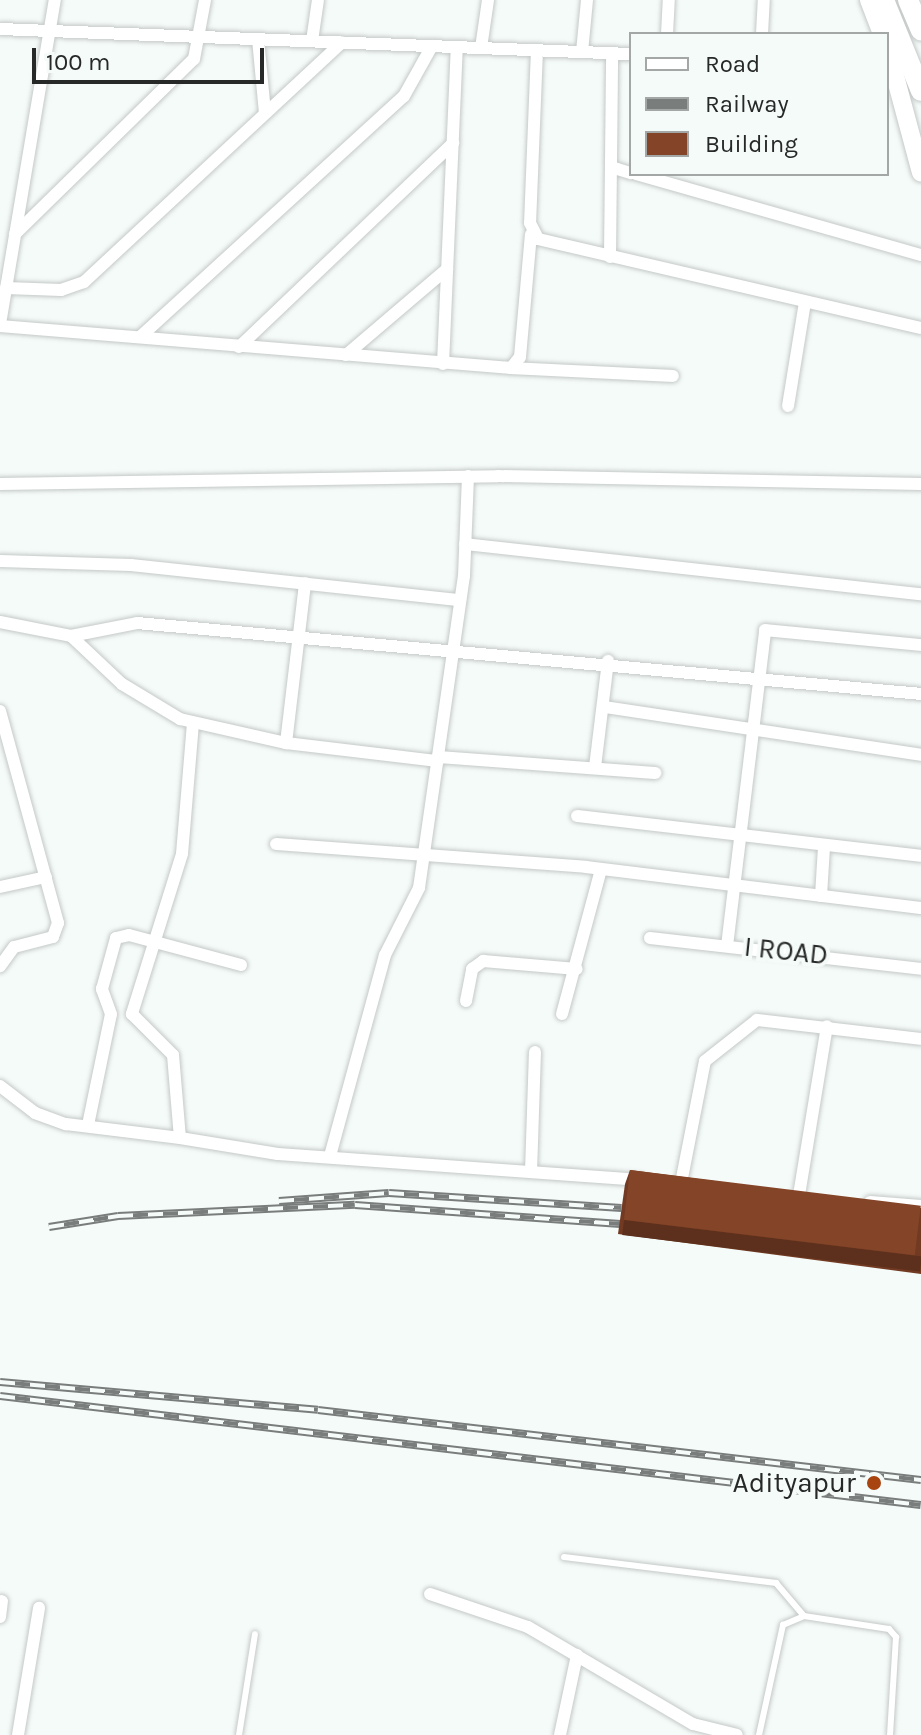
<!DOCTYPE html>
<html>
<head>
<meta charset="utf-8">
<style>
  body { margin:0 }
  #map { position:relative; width:921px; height:1735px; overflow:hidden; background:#f5fbf9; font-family:Karla,sans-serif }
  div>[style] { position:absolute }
  .roads { filter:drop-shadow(0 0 2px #c4c9c7) drop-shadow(0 0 2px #c4c9c7) }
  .lane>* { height:6px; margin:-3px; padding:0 3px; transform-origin:3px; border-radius:3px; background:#fff }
  .street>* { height:12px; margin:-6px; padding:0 6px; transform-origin:6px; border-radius:6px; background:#fff }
  .secondary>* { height:18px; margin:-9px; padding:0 9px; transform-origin:9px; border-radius:9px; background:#fff }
  .primary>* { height:20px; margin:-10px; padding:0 10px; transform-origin:10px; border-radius:10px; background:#fff }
  .rail>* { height:8px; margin-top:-4px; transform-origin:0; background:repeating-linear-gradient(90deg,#f5fbf9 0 15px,#797d7c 0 30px); box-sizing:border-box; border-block:2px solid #797d7c }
  .wall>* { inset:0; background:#723a22 }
  .shaded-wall>* { inset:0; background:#5c301c; transform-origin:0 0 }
  .building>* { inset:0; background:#844428; transform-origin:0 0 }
  .dots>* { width:22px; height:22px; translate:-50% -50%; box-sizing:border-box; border:4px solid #f5fbf9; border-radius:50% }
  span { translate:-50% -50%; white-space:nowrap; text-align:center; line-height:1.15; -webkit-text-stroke:8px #f5fbf9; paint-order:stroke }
  .street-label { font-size:28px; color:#272928 }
  .poi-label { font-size:28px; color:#272928 }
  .right { translate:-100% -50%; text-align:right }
  .legend { position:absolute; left:629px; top:32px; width:260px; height:144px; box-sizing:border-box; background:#f5fbf9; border:2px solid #a3a7a5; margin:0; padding:10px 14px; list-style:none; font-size:24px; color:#272928 }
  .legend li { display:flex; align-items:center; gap:16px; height:40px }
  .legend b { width:40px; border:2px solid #a3a7a5 }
  .scale { position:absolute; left:32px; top:48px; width:232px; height:36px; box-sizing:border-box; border:4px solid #272928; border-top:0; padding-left:10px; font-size:24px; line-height:28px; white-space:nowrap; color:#272928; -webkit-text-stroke:6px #f5fbf9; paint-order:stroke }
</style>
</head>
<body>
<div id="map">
  <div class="roads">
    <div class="lane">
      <i style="left:564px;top:1557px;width:214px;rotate:7deg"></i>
      <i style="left:776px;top:1583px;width:43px;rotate:49.7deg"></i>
      <i style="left:239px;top:1735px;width:102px;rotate:-81deg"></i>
      <i style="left:759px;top:1735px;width:113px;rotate:-77.7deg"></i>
      <i style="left:783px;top:1625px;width:23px;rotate:-23deg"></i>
      <i style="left:804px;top:1616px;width:86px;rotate:8.7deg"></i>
      <i style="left:889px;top:1629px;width:11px;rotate:49deg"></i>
      <i style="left:896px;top:1637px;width:98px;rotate:93.5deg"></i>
    </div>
    <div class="street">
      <i style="left:0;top:29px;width:631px;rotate:2.27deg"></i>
      <i style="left:667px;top:34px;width:34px;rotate:-87deg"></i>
      <i style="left:762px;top:34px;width:34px;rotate:-87deg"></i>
      <i style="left:258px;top:39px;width:74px;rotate:84.6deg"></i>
      <i style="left:312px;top:41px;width:41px;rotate:-81.7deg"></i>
      <i style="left:481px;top:48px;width:49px;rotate:-81.7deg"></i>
      <i style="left:537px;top:50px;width:173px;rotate:92.3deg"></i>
      <i style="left:530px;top:223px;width:18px;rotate:63deg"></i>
      <i style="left:538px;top:239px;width:393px;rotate:13.1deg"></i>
      <i style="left:582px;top:52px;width:52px;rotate:-84.5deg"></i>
      <i style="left:611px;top:167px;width:21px;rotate:17deg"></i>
      <i style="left:636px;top:174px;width:296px;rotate:15.9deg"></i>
      <i style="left:15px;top:234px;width:250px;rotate:-44.4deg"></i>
      <i style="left:194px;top:59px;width:60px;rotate:-79.4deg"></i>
      <i style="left:610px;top:257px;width:204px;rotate:-89.4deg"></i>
      <i style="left:6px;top:288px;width:55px;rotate:2.1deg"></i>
      <i style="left:61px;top:290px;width:24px;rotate:-19deg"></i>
      <i style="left:84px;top:282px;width:352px;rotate:-42.9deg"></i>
      <i style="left:0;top:324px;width:329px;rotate:-80.4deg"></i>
      <i style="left:0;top:326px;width:513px;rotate:4.7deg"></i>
      <i style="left:511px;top:368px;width:14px;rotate:-51deg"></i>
      <i style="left:520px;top:357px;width:123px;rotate:-84.9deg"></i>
      <i style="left:140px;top:337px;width:357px;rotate:-42.4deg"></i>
      <i style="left:404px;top:96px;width:57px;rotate:-60.8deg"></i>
      <i style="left:239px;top:347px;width:296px;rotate:-43.6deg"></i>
      <i style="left:346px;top:355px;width:133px;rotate:-40.4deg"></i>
      <i style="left:443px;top:364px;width:317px;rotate:-87.5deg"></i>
      <i style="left:511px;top:368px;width:162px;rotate:2.8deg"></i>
      <i style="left:788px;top:406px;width:105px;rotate:-80.7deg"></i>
      <i style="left:0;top:484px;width:498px;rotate:-0.9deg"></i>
      <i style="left:498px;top:476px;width:423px;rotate:1.1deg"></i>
      <i style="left:465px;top:544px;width:459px;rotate:6.3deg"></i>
      <i style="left:0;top:561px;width:131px;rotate:1.7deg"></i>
      <i style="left:131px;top:565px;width:331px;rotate:6.1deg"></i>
      <i style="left:0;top:622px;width:72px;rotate:11.2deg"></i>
      <i style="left:71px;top:636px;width:70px;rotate:43.3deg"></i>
      <i style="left:122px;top:684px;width:68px;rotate:31.1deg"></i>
      <i style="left:180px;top:719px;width:109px;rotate:12.8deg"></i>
      <i style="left:286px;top:743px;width:153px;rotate:6.8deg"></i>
      <i style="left:71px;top:636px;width:67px;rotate:-11.1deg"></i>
      <i style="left:137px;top:623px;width:787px;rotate:5.17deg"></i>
      <i style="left:605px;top:707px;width:320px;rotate:8.6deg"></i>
      <i style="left:0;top:711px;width:220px;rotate:74.7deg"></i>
      <i style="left:58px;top:923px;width:15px;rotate:110deg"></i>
      <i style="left:53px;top:937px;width:40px;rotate:165.6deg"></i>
      <i style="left:14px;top:947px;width:24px;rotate:126deg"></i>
      <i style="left:193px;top:723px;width:131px;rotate:94.8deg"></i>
      <i style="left:182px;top:854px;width:168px;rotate:107.4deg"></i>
      <i style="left:132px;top:1014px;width:58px;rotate:45deg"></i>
      <i style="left:173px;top:1055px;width:83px;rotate:85.2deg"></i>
      <i style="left:180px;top:1138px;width:99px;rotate:9.3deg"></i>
      <i style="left:278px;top:1154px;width:364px;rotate:4.1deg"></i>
      <i style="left:286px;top:743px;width:161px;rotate:-83.2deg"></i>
      <i style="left:438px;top:757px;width:218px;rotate:4.2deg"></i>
      <i style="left:595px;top:767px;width:107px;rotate:-83deg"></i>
      <i style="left:577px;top:816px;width:346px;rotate:6.6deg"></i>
      <i style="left:276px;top:844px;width:311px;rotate:4.2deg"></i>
      <i style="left:586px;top:867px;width:337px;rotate:7deg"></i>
      <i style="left:0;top:887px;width:47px;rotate:-12.3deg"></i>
      <i style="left:821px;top:896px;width:49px;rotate:-86.5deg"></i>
      <i style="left:650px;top:938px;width:273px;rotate:6.5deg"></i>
      <i style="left:727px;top:946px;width:318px;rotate:-83.1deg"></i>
      <i style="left:765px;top:630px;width:157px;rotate:5.5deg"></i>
      <i style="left:466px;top:1001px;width:33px;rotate:-79deg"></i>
      <i style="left:472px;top:969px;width:14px;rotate:-36deg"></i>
      <i style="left:483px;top:961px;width:94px;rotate:4.9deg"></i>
      <i style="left:562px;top:1014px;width:150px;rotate:-74.9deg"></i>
      <i style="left:0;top:1086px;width:44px;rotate:37.6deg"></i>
      <i style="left:35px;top:1113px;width:33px;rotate:20deg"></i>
      <i style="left:66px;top:1124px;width:115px;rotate:7deg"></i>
      <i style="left:88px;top:1125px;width:113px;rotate:-78.3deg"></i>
      <i style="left:111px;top:1014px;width:27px;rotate:-110deg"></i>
      <i style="left:102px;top:989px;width:53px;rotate:-74.6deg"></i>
      <i style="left:116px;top:938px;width:13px;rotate:-13deg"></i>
      <i style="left:129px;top:935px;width:116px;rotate:15deg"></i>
      <i style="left:330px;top:1156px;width:208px;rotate:-74.7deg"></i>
      <i style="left:385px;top:955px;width:75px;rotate:-63.1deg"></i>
      <i style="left:419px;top:888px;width:315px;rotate:-81.8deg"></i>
      <i style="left:464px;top:576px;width:100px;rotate:-87.7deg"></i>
      <i style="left:531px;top:1172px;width:120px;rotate:-88.1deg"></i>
      <i style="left:681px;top:1183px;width:124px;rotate:-78.9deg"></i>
      <i style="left:705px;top:1061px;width:66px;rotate:-38.3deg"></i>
      <i style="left:757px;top:1020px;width:165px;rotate:6.6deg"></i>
      <i style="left:799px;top:1195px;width:171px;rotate:-80.6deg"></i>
      <i style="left:870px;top:1202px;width:51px;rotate:4.5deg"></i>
      <i style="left:430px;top:1594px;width:103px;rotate:18.6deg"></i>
      <i style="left:528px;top:1627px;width:191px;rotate:30.5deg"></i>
      <i style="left:693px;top:1724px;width:45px;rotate:14deg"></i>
      <i style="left:0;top:1617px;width:16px;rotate:-83deg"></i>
      <i style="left:18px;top:1735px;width:129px;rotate:-80.6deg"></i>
      <i style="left:560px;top:1735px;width:82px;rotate:-78deg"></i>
    </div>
    <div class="secondary">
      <i style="left:869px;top:0;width:36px;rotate:69deg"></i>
      <i style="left:887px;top:46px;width:131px;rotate:75deg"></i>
    </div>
    <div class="primary">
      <i style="left:884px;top:0;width:98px;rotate:67.9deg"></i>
      <i style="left:908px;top:0;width:33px;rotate:67deg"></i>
    </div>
  </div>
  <div class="rail">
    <i style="left:279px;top:1201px;width:110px;rotate:-4.2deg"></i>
    <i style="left:389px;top:1193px;width:233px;rotate:3.7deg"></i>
    <i style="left:49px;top:1227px;width:70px;rotate:-9.1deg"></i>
    <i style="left:118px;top:1216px;width:237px;rotate:-2.7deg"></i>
    <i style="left:355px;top:1205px;width:266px;rotate:4.1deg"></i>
    <i style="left:0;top:1382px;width:319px;rotate:5deg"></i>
    <i style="left:318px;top:1410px;width:607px;rotate:6.62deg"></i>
    <i style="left:0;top:1396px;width:927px;rotate:6.75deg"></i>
  </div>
  <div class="wall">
    <i style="clip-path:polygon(630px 1170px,921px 1208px,921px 1274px,618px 1234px,625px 1184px)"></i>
  </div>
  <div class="shaded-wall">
    <i style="left:624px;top:1220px;width:300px;height:15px;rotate:7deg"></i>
  </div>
  <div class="building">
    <i style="left:630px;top:1170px;width:293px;height:50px;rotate:7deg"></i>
  </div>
  <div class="dots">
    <i style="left:874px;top:1483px;background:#a8440f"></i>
  </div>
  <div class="street-label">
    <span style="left:786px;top:951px;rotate:6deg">I ROAD</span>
  </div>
  <div class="poi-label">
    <span class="right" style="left:856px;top:1483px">Adityapur</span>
  </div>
  <ul class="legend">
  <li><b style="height:10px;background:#fff"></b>Road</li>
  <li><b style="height:10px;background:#797d7c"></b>Railway</li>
  <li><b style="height:22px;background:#844428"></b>Building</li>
  </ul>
  <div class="scale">100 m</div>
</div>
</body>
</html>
